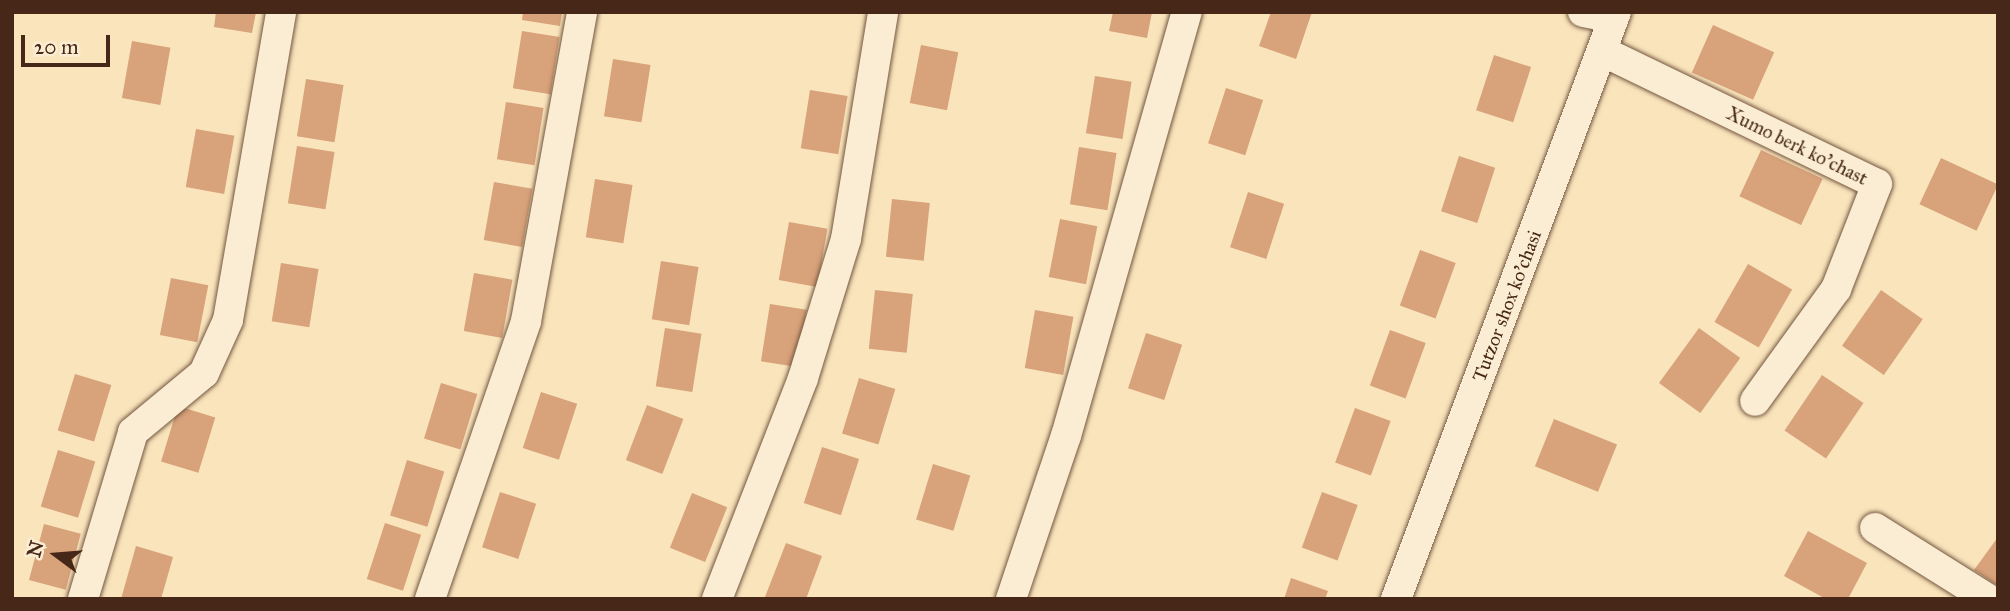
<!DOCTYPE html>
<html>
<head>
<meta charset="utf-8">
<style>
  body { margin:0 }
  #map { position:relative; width:2010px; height:611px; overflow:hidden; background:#f9e4bb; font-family:"IM FELL Great Primer",serif }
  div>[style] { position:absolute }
  .building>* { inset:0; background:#d8a27a; transform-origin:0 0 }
  .roads { filter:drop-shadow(0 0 2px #745640) drop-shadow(0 0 2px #745640) }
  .minor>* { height:30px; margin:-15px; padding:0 15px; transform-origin:15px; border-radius:15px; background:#fbedd3 }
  span { translate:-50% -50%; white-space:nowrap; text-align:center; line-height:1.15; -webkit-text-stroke:7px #fbedd3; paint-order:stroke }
  .street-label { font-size:19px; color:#472717 }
  .frame { position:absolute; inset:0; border:14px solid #472717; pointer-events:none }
  .north { position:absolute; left:21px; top:520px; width:70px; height:70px; -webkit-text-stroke:5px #fbedd3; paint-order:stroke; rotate:286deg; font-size:19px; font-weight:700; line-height:28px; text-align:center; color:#472717 }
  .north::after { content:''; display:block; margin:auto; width:24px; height:32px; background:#472717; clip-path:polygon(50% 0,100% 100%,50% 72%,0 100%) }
  .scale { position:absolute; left:21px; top:35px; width:89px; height:32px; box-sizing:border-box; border:4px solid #472717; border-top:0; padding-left:9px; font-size:21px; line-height:24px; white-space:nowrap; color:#472717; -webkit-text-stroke:5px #fbedd3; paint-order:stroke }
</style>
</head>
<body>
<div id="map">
  <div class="building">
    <i style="clip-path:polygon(216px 12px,256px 12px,252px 33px,214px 27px)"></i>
    <i style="clip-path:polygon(523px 12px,562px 12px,560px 26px,522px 20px)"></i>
    <i style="clip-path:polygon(1113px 12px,1152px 12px,1147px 38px,1109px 31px)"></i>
    <i style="clip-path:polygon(1271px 12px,1312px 12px,1296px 59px,1259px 46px)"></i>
    <i style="left:1713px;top:25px;width:67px;height:52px;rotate:24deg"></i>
    <i style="left:522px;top:31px;width:38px;height:58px;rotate:9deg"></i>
    <i style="left:132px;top:41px;width:39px;height:58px;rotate:10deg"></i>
    <i style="left:921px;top:45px;width:38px;height:59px;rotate:11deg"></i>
    <i style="left:1494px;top:55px;width:39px;height:58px;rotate:18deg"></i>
    <i style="left:613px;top:59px;width:38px;height:58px;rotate:9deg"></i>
    <i style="left:1095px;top:76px;width:37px;height:58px;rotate:9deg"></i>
    <i style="left:306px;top:79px;width:38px;height:58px;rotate:9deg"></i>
    <i style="left:1226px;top:88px;width:39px;height:58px;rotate:18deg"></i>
    <i style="left:810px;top:90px;width:38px;height:59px;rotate:9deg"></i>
    <i style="left:506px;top:102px;width:38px;height:58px;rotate:9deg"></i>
    <i style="left:196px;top:129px;width:39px;height:59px;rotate:10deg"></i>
    <i style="left:297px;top:146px;width:38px;height:58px;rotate:9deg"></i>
    <i style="left:1079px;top:147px;width:38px;height:58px;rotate:9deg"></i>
    <i style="left:1761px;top:150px;width:68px;height:51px;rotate:25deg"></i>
    <i style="left:1459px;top:156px;width:38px;height:58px;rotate:18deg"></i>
    <i style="left:1941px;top:158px;width:63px;height:51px;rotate:25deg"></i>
    <i style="left:595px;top:179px;width:38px;height:59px;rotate:9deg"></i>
    <i style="left:494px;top:182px;width:39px;height:59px;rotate:10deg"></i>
    <i style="left:1248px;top:192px;width:38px;height:58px;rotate:18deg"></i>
    <i style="left:892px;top:199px;width:38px;height:58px;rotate:6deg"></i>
    <i style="left:1060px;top:219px;width:38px;height:59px;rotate:11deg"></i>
    <i style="left:789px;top:222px;width:39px;height:59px;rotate:10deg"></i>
    <i style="left:1420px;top:250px;width:38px;height:59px;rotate:20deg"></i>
    <i style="left:661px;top:261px;width:38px;height:59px;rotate:9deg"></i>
    <i style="left:281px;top:263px;width:38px;height:59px;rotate:9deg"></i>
    <i style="left:1748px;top:264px;width:51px;height:67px;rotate:30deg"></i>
    <i style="left:474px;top:273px;width:39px;height:59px;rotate:10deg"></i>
    <i style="left:171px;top:278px;width:38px;height:58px;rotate:11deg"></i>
    <i style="left:875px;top:290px;width:38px;height:59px;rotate:6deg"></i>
    <i style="left:1881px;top:290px;width:51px;height:68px;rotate:35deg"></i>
    <i style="left:770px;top:304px;width:37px;height:58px;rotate:9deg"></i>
    <i style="left:1035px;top:310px;width:39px;height:59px;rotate:10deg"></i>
    <i style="left:665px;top:328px;width:37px;height:59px;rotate:9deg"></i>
    <i style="left:1699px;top:328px;width:51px;height:68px;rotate:36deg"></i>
    <i style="left:1390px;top:330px;width:38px;height:59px;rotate:20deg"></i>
    <i style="left:1146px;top:333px;width:38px;height:58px;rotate:18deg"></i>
    <i style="left:75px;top:374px;width:38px;height:59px;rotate:17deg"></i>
    <i style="left:1822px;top:375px;width:50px;height:67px;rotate:34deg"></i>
    <i style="left:859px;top:378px;width:38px;height:58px;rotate:17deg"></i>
    <i style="left:441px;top:383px;width:38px;height:58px;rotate:17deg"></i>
    <i style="left:541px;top:392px;width:38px;height:59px;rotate:18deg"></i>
    <i style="left:647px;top:405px;width:39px;height:59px;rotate:21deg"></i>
    <i style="left:178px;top:406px;width:39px;height:58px;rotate:17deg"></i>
    <i style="left:1355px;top:408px;width:38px;height:58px;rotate:20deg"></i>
    <i style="left:1554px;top:419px;width:68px;height:51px;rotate:22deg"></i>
    <i style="left:822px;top:447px;width:39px;height:59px;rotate:18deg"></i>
    <i style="left:58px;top:450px;width:39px;height:59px;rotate:17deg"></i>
    <i style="left:407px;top:460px;width:39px;height:58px;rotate:17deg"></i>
    <i style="left:933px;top:464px;width:39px;height:58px;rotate:17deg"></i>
    <i style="left:500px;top:492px;width:38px;height:58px;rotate:18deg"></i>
    <i style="left:1322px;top:492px;width:38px;height:59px;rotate:20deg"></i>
    <i style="left:692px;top:493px;width:38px;height:59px;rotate:22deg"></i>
    <i style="left:385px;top:523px;width:38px;height:59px;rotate:18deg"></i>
    <i style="left:44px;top:524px;width:38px;height:58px;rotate:15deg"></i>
    <i style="clip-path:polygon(1808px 531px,1867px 563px,1848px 599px,1826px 599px,1784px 576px)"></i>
    <i style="clip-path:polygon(1998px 537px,1998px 586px,1974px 570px)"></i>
    <i style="clip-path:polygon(786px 543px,822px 556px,806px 599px,765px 597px)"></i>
    <i style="clip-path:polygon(136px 546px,173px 557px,161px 599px,121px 599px)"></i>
    <i style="clip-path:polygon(1291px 578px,1328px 591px,1325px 599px,1284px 599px)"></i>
  </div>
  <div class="roads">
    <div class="minor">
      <i style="left:1583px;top:12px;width:31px;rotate:11deg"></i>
      <i style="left:1604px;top:52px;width:303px;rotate:25.8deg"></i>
      <i style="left:1877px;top:184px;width:113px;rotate:111.3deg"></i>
      <i style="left:1836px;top:289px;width:138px;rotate:125.9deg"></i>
      <i style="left:1875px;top:528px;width:133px;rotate:32.1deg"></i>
      <i style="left:83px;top:599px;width:174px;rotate:-73.3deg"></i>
      <i style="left:133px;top:432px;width:92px;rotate:-39.7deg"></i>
      <i style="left:204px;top:373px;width:58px;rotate:-65.6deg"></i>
      <i style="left:228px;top:320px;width:313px;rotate:-80.2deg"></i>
      <i style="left:430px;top:599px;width:294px;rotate:-70.9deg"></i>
      <i style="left:526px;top:321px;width:314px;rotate:-79.7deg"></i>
      <i style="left:717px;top:599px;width:237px;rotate:-68.7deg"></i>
      <i style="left:803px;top:378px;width:145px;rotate:-72.8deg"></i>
      <i style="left:846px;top:239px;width:230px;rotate:-80.7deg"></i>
      <i style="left:1011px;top:599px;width:172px;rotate:-71.4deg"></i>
      <i style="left:1066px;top:436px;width:441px;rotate:-74.1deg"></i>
      <i style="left:1396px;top:599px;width:627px;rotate:-69.45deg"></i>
    </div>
  </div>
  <div class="street-label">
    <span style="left:1797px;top:146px;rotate:26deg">Xumo berk ko'chast</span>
    <span style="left:1507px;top:306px;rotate:-69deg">Tutzor shox ko'chasi</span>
  </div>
  <div class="frame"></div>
  <div class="north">N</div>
  <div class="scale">20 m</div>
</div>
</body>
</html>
